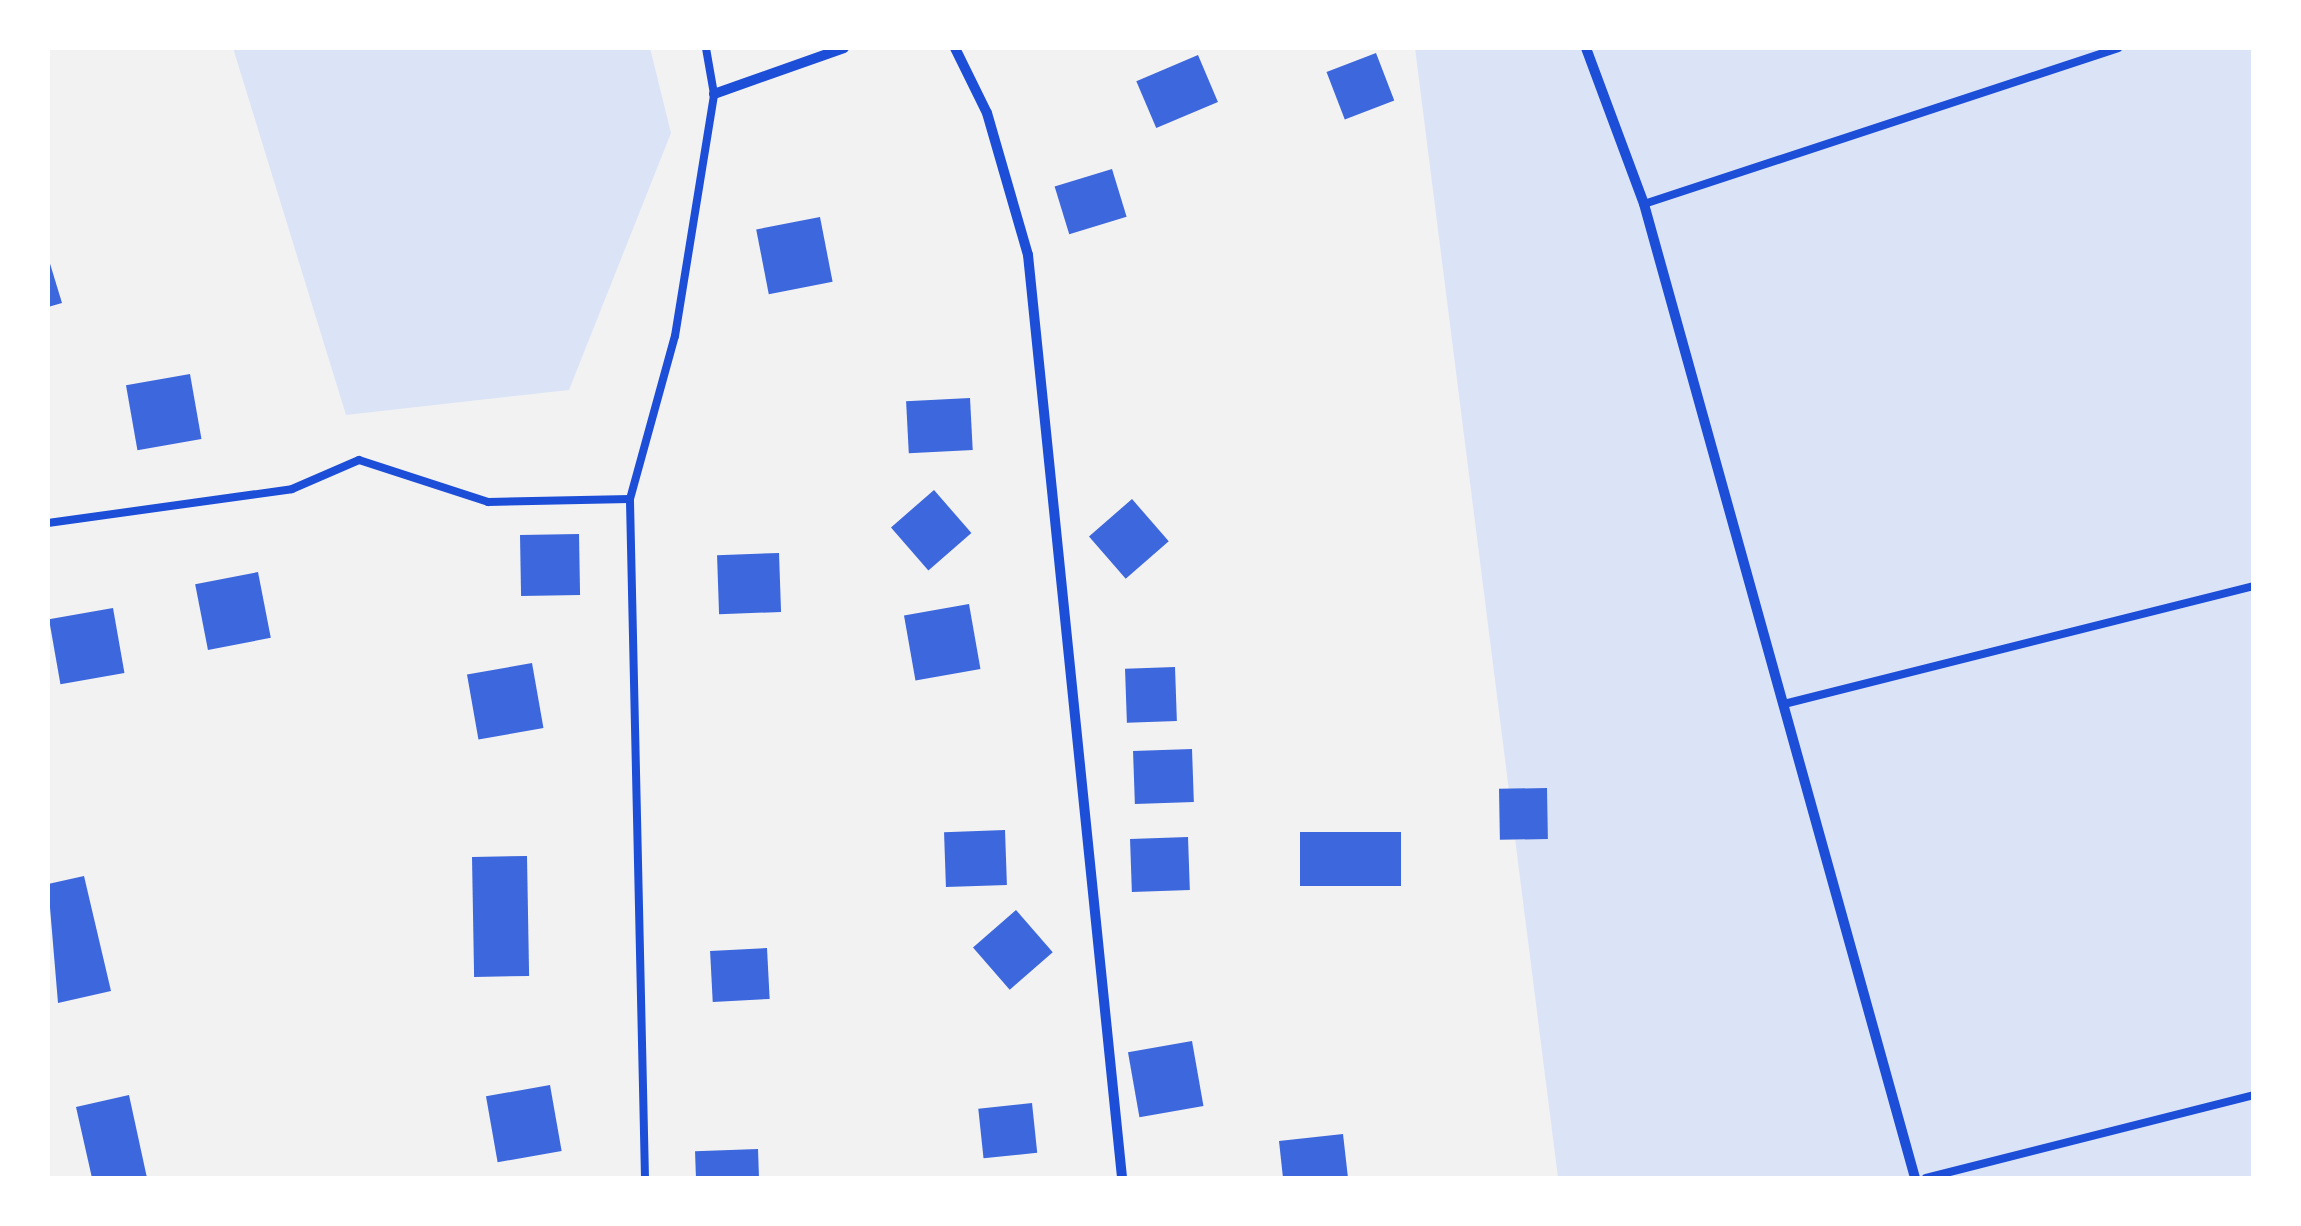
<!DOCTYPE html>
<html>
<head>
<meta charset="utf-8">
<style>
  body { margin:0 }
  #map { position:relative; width:2301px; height:1226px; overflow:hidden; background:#f2f2f2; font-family:"Open Sans",sans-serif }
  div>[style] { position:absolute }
  .green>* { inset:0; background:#dbe4f7 }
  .building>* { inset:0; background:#3d67dc; transform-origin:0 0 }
  .service>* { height:8px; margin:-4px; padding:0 4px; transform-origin:4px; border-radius:4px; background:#1d4ed8 }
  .minor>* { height:10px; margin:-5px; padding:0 5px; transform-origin:5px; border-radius:5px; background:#1d4ed8 }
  span { translate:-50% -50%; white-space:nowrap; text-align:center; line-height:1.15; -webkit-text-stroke:8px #fff; paint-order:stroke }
  .frame { position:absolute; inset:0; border:50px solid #fff; pointer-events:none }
</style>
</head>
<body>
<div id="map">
  <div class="green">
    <i style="clip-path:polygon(233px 48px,650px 48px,671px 133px,569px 390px,346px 415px)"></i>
    <i style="clip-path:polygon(1415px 48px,2253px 48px,2253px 1178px,1558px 1178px)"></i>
  </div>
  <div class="building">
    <i style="left:1376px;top:53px;width:51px;height:53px;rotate:69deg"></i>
    <i style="left:1198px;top:55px;width:51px;height:67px;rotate:67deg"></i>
    <i style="left:1112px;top:169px;width:50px;height:60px;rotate:73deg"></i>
    <i style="left:820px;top:217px;width:66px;height:65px;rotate:79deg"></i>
    <i style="clip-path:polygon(48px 257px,62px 303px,48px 307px)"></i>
    <i style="left:190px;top:374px;width:66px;height:65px;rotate:80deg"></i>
    <i style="left:970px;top:398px;width:52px;height:64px;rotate:87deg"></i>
    <i style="left:934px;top:490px;width:57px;height:57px;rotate:49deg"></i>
    <i style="left:1132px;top:499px;width:56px;height:57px;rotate:49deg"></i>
    <i style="left:579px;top:534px;width:61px;height:59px;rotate:89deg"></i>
    <i style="left:779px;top:553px;width:59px;height:62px;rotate:88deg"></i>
    <i style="left:258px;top:572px;width:67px;height:64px;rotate:79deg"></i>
    <i style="left:969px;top:604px;width:66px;height:66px;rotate:80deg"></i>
    <i style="left:113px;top:608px;width:66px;height:65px;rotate:80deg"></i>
    <i style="left:532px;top:663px;width:66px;height:66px;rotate:80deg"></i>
    <i style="left:1175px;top:667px;width:54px;height:50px;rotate:88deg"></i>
    <i style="left:1192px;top:749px;width:53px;height:59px;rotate:88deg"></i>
    <i style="left:1547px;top:788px;width:51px;height:48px;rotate:89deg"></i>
    <i style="left:1005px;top:830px;width:55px;height:61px;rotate:88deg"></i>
    <i style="left:1401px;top:832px;width:54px;height:101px;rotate:90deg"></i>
    <i style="left:1188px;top:837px;width:53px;height:58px;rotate:88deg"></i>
    <i style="left:527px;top:856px;width:120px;height:55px;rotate:89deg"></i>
    <i style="clip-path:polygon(84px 876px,111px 991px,58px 1003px,48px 884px)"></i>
    <i style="left:1016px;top:910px;width:56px;height:57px;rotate:49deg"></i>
    <i style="left:767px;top:948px;width:51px;height:57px;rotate:87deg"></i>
    <i style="left:1192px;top:1041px;width:66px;height:65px;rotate:80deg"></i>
    <i style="left:550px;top:1085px;width:67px;height:65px;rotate:80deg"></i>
    <i style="clip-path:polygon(129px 1095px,147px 1178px,92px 1178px,76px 1107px)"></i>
    <i style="left:1032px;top:1103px;width:50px;height:54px;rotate:84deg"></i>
    <i style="clip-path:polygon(1343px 1134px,1348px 1178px,1283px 1178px,1279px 1141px)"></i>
    <i style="left:758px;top:1149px;width:29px;height:63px;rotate:88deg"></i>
  </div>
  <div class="service">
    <i style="left:1644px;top:204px;width:499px;rotate:-18.2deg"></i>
    <i style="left:48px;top:523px;width:246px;rotate:-7.9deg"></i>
    <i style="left:292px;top:489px;width:73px;rotate:-23.4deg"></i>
    <i style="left:359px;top:460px;width:136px;rotate:18deg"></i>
    <i style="left:488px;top:502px;width:142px;rotate:-1.2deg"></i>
    <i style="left:1784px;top:704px;width:485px;rotate:-14.1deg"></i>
    <i style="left:645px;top:1178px;width:679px;rotate:-91.27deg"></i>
    <i style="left:630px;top:499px;width:169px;rotate:-74.6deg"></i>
    <i style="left:675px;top:336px;width:245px;rotate:-80.8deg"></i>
    <i style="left:714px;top:94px;width:47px;rotate:-99.9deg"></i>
    <i style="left:1926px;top:1178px;width:338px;rotate:-14.2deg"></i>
  </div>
  <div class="minor">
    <i style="left:955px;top:48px;width:72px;rotate:63.8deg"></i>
    <i style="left:987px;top:113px;width:148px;rotate:73.9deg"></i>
    <i style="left:1028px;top:255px;width:928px;rotate:84.18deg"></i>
    <i style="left:1586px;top:48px;width:166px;rotate:69.6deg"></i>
    <i style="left:1644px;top:204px;width:1011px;rotate:74.45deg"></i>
    <i style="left:714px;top:94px;width:138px;rotate:-19.5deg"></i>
  </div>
  <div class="frame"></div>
</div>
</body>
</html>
